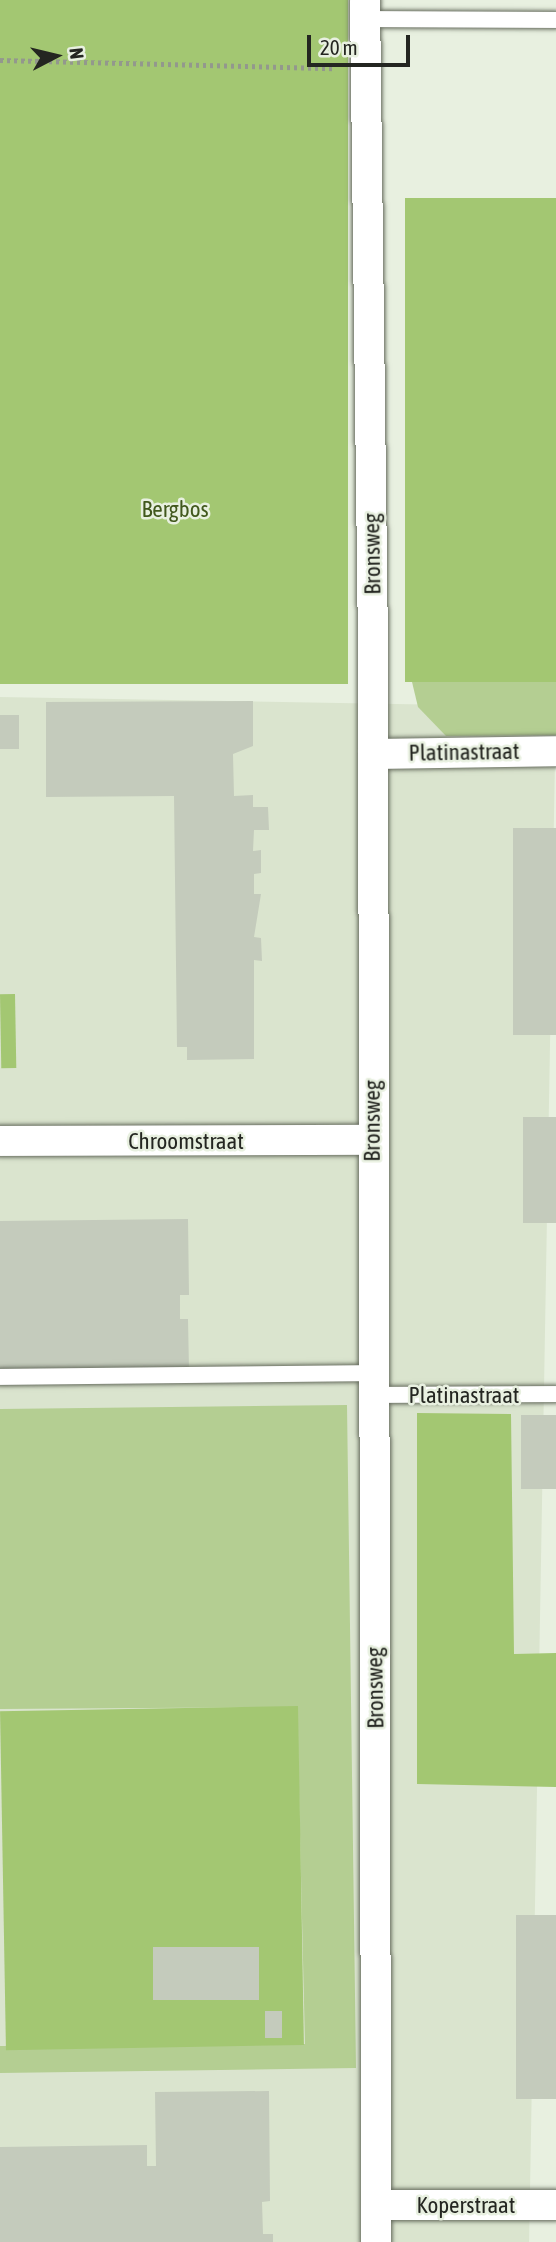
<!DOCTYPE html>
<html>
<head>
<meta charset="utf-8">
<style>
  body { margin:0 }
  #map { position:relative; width:556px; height:2242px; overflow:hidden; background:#e8f0e0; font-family:"Asap Condensed",sans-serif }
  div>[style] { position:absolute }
  .built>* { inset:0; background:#dae4ce; transform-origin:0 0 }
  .green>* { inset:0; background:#b4ce92 }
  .forest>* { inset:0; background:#a3c772; transform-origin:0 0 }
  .building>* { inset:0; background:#c4cbbc; transform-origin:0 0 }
  .path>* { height:4.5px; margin-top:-2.25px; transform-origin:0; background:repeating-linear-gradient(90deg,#93988d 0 3.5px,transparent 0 7px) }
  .roads { filter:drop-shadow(0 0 2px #676d5f) drop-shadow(0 0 2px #676d5f) }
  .service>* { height:16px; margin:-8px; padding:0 8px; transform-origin:8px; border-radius:8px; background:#fff }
  .minor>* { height:30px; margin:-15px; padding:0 15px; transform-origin:15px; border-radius:15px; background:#fff }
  span { translate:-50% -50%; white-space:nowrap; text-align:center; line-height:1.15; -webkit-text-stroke:5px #e8f0e0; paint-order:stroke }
  .park-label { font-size:23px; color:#41581d }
  .street-label { font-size:23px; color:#242621 }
  .north { position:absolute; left:21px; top:21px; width:70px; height:70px; -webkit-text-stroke:5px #e8f0e0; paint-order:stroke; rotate:83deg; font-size:19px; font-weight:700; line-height:28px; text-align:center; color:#242621 }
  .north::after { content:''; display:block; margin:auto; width:24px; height:32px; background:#242621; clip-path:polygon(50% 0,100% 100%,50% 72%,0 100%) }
  .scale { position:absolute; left:307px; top:35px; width:103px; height:32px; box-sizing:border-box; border:4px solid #242621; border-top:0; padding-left:9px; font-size:21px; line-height:24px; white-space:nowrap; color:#242621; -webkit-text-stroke:5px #e8f0e0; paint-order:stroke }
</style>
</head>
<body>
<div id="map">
  <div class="built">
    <i style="left:0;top:697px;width:556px;height:1545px;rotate:1deg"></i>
  </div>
  <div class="green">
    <i style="clip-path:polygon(412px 682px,556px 682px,556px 735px,446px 736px,418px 707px)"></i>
    <i style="clip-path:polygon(347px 1405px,356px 2068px,0 2073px,0 2046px,305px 2044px,297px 1707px,0 1709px,0 1409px)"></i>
  </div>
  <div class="forest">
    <i style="left:0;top:0;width:348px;height:684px"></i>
    <i style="left:556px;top:198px;width:484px;height:151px;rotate:90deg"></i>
    <i style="left:15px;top:994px;width:74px;height:15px;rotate:89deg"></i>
    <i style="clip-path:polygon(417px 1413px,511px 1414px,514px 1654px,556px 1653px,556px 1787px,417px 1784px)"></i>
    <i style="left:298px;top:1706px;width:339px;height:298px;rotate:89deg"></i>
  </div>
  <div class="building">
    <i style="clip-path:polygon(253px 701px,253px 746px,233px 754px,234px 796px,253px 795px,253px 807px,268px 807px,269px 830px,254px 830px,253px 851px,261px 850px,261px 873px,254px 874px,254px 894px,261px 894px,254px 937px,261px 938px,262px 961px,254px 960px,254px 1059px,187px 1060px,187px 1047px,177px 1047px,174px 796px,46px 797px,46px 702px)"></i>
    <i style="left:0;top:715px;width:19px;height:34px"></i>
    <i style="left:513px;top:828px;width:43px;height:207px"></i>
    <i style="left:523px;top:1117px;width:33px;height:106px"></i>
    <i style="clip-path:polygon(188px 1219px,189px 1295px,180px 1295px,180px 1319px,188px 1319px,189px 1369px,0 1370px,0 1221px)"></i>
    <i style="left:521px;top:1415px;width:35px;height:74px"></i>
    <i style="left:516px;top:1915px;width:40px;height:184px"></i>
    <i style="left:259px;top:1947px;width:53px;height:106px;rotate:90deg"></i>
    <i style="left:265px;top:2011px;width:17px;height:27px"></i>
    <i style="clip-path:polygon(269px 2091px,270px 2201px,262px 2202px,263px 2234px,273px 2234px,273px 2242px,0 2242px,0 2147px,147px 2145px,147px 2166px,156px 2166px,155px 2092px)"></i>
  </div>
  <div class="path">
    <i style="left:0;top:60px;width:333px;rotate:1.4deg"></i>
  </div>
  <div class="roads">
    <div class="service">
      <i style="left:365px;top:19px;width:191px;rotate:0.3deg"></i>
      <i style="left:0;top:1377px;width:372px;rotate:-0.6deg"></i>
      <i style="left:372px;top:1395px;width:184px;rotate:-0.3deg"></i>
    </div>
    <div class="minor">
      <i style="left:365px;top:0;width:648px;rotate:89.29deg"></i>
      <i style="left:373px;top:648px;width:1594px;rotate:89.89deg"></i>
      <i style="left:373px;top:754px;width:183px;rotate:-0.9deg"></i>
      <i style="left:0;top:1141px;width:372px;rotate:-0.2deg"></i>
      <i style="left:376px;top:2205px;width:180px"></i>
    </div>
  </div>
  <div class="park-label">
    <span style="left:175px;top:509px">Bergbos</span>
  </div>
  <div class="street-label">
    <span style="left:372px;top:554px;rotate:-91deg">Bronsweg</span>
    <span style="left:464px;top:752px;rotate:-1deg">Platinastraat</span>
    <span style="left:372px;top:1121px;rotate:-90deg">Bronsweg</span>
    <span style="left:186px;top:1141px">Chroomstraat</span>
    <span style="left:464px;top:1395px">Platinastraat</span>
    <span style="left:375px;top:1688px;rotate:-91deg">Bronsweg</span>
    <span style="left:466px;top:2205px">Koperstraat</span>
  </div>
  <div class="north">N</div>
  <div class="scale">20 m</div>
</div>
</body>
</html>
